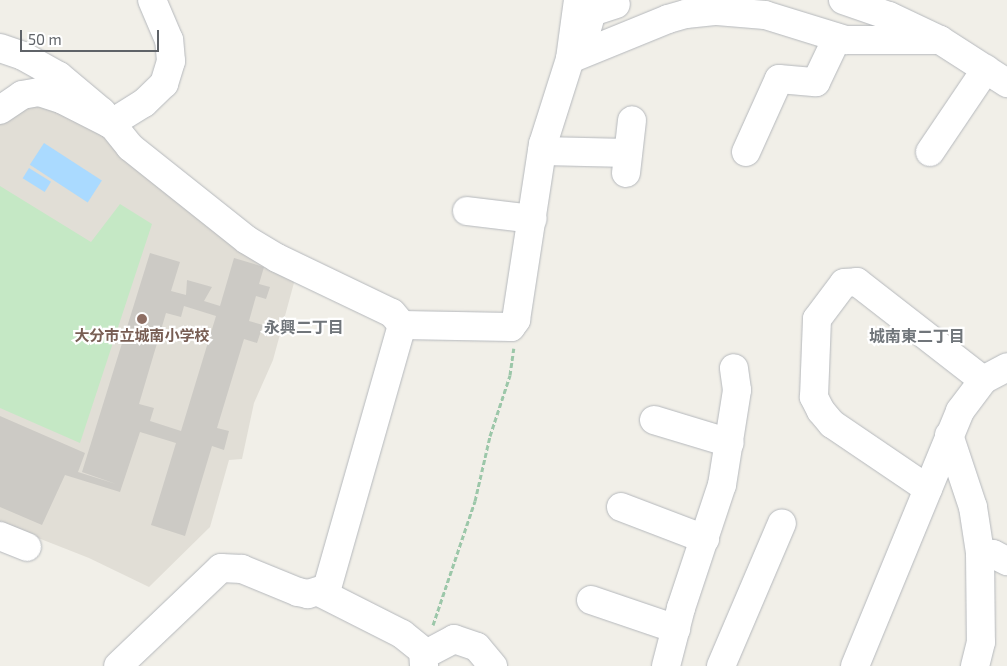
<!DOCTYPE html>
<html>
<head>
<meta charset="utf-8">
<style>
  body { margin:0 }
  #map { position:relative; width:1007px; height:666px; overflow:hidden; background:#f1efe8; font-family:"Exo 2","Noto Sans JP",sans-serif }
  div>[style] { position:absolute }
  .education>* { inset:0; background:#e1ded6 }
  .green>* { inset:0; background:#c5e8c5 }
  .water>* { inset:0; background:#aadaff; transform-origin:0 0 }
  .building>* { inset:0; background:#cccac5 }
  .path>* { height:3px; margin-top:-1.5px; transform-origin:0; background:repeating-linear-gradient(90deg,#9cc7a9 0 5px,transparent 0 7.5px) }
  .roads { filter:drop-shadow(0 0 1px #b5b8bc) drop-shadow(0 0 1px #b5b8bc) }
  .minor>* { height:28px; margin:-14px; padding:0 14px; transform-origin:14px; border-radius:14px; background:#fff }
  .dots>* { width:14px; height:14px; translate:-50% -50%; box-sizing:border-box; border:2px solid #fff; border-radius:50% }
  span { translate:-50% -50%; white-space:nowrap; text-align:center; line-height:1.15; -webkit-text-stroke:4.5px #fff; paint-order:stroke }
  .education-label { font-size:15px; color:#785e54; font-weight:700 }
  .neighbourhood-label { font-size:16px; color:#70757a; font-weight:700 }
  .scale { position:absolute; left:20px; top:30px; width:139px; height:22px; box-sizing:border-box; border:2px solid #5f6368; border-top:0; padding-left:6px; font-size:15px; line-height:18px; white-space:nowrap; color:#5f6368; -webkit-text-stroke:4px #fff; paint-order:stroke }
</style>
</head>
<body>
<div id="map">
  <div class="education">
    <i style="clip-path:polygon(27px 97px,95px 129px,139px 168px,295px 279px,273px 360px,254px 403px,242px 459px,229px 460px,210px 527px,149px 587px,89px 558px,0 523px,0 117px)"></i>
  </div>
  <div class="green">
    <i style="clip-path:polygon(0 186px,91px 242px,120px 204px,152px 224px,80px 443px,0 408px)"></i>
  </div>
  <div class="water">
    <i style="left:44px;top:143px;width:69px;height:26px;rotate:33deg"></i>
    <i style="left:29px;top:168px;width:26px;height:12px;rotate:32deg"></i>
  </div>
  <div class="building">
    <i style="clip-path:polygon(evenodd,150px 253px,180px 262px,171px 291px,186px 295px,187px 280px,212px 287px,204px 301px,220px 306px,234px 258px,264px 267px,259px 284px,270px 287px,266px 299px,256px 296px,249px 321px,263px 325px,257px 343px,244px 339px,217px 428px,229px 431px,224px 450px,212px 446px,185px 536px,151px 525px,176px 443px,140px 432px,120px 492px,65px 475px,42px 525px,0 507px,0 416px,85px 453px,78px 472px,116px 484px,82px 472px,150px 253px,184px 306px,216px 316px,181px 431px,150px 421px,154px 408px,139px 404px,166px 313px,181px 317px,184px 306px)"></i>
  </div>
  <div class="path">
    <i style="left:433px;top:625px;width:131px;rotate:-71.3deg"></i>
    <i style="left:475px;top:501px;width:67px;rotate:-77deg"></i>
    <i style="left:490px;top:436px;width:64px;rotate:-71.8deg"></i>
    <i style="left:510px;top:375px;width:27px;rotate:-82deg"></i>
  </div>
  <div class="roads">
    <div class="minor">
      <i style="left:843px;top:0;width:49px;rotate:19.2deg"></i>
      <i style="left:889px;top:16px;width:56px;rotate:25.2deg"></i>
      <i style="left:940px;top:40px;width:80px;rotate:32.7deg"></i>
      <i style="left:583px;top:43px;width:32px;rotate:-74deg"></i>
      <i style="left:592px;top:12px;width:25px;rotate:-18deg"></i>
      <i style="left:0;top:48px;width:24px;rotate:19deg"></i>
      <i style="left:23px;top:56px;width:41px;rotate:29.1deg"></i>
      <i style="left:59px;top:76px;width:56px;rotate:39.9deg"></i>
      <i style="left:102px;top:112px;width:45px;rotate:51.3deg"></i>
      <i style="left:130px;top:147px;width:149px;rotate:38.5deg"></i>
      <i style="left:247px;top:240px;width:35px;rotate:31deg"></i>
      <i style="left:277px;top:258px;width:127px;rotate:25.6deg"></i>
      <i style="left:392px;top:313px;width:16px;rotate:50deg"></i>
      <i style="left:402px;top:325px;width:273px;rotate:105.9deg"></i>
      <i style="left:327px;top:588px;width:20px;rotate:162deg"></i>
      <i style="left:308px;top:594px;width:10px;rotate:-169deg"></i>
      <i style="left:298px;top:592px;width:61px;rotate:-157.7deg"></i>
      <i style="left:242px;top:569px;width:21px;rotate:-177deg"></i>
      <i style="left:221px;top:568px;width:142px;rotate:136.4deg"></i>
      <i style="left:570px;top:59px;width:106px;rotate:-22.2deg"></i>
      <i style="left:668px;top:19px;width:19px;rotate:-16deg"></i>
      <i style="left:686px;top:14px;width:31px;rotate:-6deg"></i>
      <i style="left:717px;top:11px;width:48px;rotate:4.8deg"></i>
      <i style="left:765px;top:15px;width:85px;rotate:17.2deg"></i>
      <i style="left:846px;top:40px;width:94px"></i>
      <i style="left:0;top:110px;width:27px;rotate:-34deg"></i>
      <i style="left:22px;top:95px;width:17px;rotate:-10deg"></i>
      <i style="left:39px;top:92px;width:25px;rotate:18deg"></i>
      <i style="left:63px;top:100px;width:53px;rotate:27.1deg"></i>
      <i style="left:110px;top:124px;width:40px;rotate:-32deg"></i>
      <i style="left:144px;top:103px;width:28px;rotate:-44deg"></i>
      <i style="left:164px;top:84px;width:24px;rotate:-73deg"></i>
      <i style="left:171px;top:61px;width:21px;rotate:-95deg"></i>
      <i style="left:169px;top:40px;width:43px;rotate:-113deg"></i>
      <i style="left:542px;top:151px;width:86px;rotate:1.3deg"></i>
      <i style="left:746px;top:152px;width:80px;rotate:-65.7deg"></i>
      <i style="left:779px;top:79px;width:37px;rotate:5deg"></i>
      <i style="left:816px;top:82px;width:49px;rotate:-64.5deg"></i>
      <i style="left:930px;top:152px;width:100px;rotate:-56deg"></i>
      <i style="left:626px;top:173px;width:53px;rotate:-83.5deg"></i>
      <i style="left:467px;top:211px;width:66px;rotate:6.9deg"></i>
      <i style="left:402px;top:325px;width:109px;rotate:1.1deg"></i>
      <i style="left:511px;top:327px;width:9px;rotate:-54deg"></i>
      <i style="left:516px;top:320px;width:178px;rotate:-81.3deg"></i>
      <i style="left:543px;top:144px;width:89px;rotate:-72.4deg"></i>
      <i style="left:570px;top:59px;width:60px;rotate:-82.3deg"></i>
      <i style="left:654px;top:420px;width:79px;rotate:16.8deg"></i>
      <i style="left:949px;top:435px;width:76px;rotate:71.6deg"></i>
      <i style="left:973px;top:507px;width:47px;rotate:81.3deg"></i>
      <i style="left:980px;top:553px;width:89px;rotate:89.4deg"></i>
      <i style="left:981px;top:642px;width:25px;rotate:104deg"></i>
      <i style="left:928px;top:489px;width:116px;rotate:-145.9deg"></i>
      <i style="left:832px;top:424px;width:17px;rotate:-130deg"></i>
      <i style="left:821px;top:411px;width:16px;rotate:-117deg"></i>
      <i style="left:814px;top:397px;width:78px;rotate:-87.8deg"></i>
      <i style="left:817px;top:319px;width:45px;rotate:-53.1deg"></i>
      <i style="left:844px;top:283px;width:13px;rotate:-4deg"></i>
      <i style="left:857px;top:282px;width:160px;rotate:37.9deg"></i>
      <i style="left:621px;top:507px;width:90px;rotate:20.9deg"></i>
      <i style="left:0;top:536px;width:29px;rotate:22deg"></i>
      <i style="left:980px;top:553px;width:13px;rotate:4deg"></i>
      <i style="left:993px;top:554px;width:16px;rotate:27deg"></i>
      <i style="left:319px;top:592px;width:93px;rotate:26.8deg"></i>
      <i style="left:402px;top:634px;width:27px;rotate:39deg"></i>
      <i style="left:423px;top:651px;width:15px;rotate:86deg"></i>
      <i style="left:591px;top:600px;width:90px;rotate:18.8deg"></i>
      <i style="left:424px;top:655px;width:34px;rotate:-28deg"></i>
      <i style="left:454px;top:639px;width:24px;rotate:19deg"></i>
      <i style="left:477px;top:647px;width:25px;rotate:50deg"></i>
      <i style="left:666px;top:666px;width:60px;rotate:-75.5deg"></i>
      <i style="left:681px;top:608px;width:130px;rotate:-71.6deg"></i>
      <i style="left:722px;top:485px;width:96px;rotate:-81deg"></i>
      <i style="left:737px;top:390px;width:22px;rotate:-98deg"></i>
      <i style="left:721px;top:666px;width:155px;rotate:-66.9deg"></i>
      <i style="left:855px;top:666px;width:276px;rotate:-67.6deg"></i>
      <i style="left:960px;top:411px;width:39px;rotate:-53deg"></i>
      <i style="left:983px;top:380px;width:27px;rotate:-28deg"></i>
    </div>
  </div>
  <div class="dots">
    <i style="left:142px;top:319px;background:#8d6e63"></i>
  </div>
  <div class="education-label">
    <span style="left:142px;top:336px">大分市立城南小学校</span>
  </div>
  <div class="neighbourhood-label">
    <span style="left:304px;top:327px">永興二丁目</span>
    <span style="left:917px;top:336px">城南東二丁目</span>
  </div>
  <div class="scale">50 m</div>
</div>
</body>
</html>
